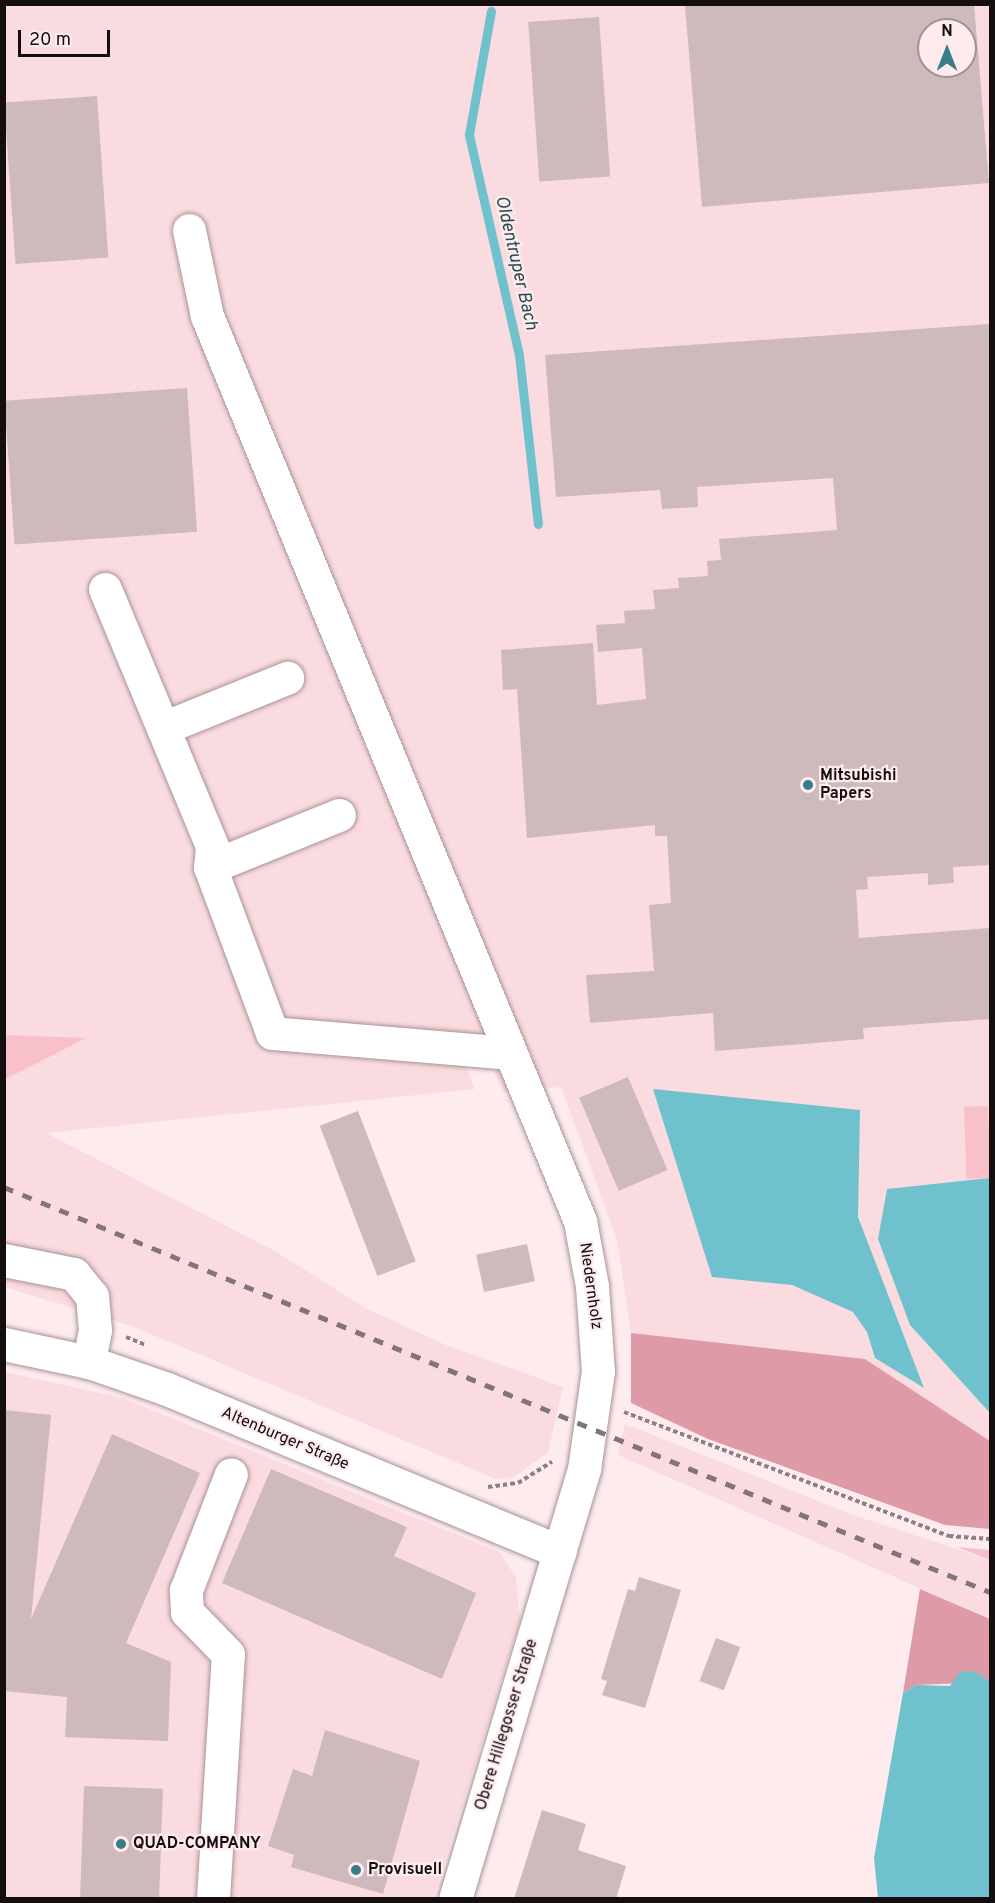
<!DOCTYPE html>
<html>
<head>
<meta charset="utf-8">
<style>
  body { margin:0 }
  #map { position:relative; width:995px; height:1903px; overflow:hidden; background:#fdebed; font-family:Overpass,sans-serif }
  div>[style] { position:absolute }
  .built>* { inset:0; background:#fadbdf }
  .green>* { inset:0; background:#f8c1ca; transform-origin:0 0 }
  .forest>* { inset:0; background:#de9ba7 }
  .water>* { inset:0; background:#6fc2cd }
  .stream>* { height:9px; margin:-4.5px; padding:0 4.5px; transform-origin:4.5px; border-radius:4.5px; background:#6fc2cd }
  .building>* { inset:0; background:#ceb9bc; transform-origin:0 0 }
  .path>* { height:4px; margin-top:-2px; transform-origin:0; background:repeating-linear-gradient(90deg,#8d8082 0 4.5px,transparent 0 7.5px) }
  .roads { filter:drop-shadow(0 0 2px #a89396) drop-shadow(0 0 2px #a89396) }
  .minor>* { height:33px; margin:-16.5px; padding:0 16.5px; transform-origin:16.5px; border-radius:16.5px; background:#fff }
  .rail>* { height:4.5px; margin-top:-2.25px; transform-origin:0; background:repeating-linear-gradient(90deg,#817577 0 10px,transparent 0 20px) }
  .dots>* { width:16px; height:16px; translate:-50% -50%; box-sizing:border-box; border:3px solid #fdebed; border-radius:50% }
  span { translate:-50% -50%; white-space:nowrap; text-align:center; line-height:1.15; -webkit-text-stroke:4.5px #fdebed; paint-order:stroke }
  .poi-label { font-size:16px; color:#150e0f; font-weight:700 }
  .left { translate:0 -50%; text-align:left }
  .street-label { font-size:16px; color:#150e0f }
  .water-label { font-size:18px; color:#244a50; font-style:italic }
  .frame { position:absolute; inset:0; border:6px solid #150e0f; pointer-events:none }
  .north { position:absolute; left:917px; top:18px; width:60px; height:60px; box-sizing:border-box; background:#fdebed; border:2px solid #a09394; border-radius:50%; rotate:0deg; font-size:16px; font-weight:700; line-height:24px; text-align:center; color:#150e0f }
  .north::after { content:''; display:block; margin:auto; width:21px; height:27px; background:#377e87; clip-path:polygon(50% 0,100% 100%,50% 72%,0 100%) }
  .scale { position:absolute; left:18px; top:30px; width:92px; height:27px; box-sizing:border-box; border:3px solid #150e0f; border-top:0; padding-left:8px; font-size:18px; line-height:21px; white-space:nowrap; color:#150e0f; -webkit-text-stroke:4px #fdebed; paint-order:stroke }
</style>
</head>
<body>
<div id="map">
  <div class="built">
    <i style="clip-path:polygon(evenodd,5px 5px,990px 5px,990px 1441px,865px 1359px,631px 1333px,617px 1239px,561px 1087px,504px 1092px,489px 1062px,463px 1060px,475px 1089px,46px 1133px,275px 1251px,367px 1309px,446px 1345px,563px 1387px,548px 1452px,514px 1477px,496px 1479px,132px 1326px,5px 1287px,5px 1078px,86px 1039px,5px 1035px,5px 5px,929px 30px,965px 30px,965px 66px,929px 66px,929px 30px)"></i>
    <i style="clip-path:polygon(4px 1372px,123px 1398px,499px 1552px,516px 1577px,520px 1620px,433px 1898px,5px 1898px)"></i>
    <i style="clip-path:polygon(625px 1424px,850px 1514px,990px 1560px,990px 1619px,618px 1455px)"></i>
  </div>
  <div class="green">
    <i style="clip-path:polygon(5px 1035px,87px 1038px,5px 1079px)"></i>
    <i style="left:988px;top:1106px;width:72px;height:24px;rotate:88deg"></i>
    <i style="clip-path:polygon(957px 1547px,990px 1550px,990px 1560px)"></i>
  </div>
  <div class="forest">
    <i style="clip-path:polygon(631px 1333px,865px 1359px,990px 1441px,990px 1529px,945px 1525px,708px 1439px,631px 1403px)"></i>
    <i style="clip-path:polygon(920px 1589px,990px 1619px,990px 1682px,916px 1685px,903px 1693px)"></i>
  </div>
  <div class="water">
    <i style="clip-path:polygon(653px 1089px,860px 1110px,858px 1217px,924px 1388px,875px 1358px,867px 1332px,853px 1312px,792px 1285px,712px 1277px)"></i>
    <i style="clip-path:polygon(990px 1178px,990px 1413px,910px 1325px,878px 1239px,887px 1189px)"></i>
    <i style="clip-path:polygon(974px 1671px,990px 1682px,990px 1898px,878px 1898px,874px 1858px,903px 1693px,916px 1685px,950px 1686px,960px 1672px)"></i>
  </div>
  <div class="stream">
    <i style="left:491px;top:11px;width:126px;rotate:100.1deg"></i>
    <i style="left:469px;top:135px;width:226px;rotate:77.2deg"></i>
    <i style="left:519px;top:355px;width:170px;rotate:83.6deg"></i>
  </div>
  <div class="building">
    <i style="clip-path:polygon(evenodd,974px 4px,989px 183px,702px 207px,685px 6px,974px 4px,929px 30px,965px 30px,965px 66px,929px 66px,929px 30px)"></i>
    <i style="left:599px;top:17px;width:160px;height:71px;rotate:86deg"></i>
    <i style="left:97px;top:96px;width:162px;height:93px;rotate:86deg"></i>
    <i style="clip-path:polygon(990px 324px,990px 865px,953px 867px,954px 883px,928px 885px,928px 873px,867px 877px,868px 889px,856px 890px,859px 938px,990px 928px,990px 1019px,863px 1028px,864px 1039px,715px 1051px,713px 1013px,590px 1023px,586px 975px,654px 971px,649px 905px,671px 903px,667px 836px,655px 836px,655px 825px,527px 838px,517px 689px,503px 690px,501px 650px,593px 643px,597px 705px,646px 699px,642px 648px,598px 652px,596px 625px,625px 623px,624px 611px,655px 609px,653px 590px,679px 588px,678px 578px,708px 576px,707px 561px,721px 560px,719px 539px,837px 530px,833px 478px,697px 487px,698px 507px,662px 509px,660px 490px,556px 497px,545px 355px)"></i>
    <i style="left:187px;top:388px;width:144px;height:183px;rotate:86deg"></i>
    <i style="left:628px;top:1077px;width:101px;height:53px;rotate:67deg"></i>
    <i style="left:358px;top:1111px;width:161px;height:41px;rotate:69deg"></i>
    <i style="left:527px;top:1244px;width:38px;height:52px;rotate:78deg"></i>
    <i style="clip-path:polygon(4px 1410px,51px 1415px,31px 1619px,112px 1434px,200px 1473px,126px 1643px,171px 1662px,168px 1741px,65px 1737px,67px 1697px,4px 1691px)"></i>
    <i style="clip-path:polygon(271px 1469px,407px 1527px,394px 1556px,476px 1593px,442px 1679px,222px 1583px)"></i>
    <i style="clip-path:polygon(639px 1577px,681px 1590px,645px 1708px,602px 1695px,607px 1681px,601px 1679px,628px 1589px,635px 1591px)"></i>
    <i style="left:716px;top:1638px;width:26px;height:46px;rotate:21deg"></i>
    <i style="clip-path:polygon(325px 1730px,420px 1761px,383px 1894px,291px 1867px,294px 1855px,268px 1846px,293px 1769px,312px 1776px)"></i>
    <i style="left:84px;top:1786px;width:79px;height:113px;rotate:2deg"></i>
    <i style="clip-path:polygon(542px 1810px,586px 1824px,578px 1850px,626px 1866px,616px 1899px,514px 1899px)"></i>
  </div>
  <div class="path">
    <i style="left:126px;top:1337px;width:22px;rotate:22deg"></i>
    <i style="left:624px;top:1412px;width:348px;rotate:20.9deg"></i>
    <i style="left:949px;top:1536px;width:41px;rotate:4.2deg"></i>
    <i style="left:488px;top:1487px;width:30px;rotate:-8deg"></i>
    <i style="left:518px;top:1483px;width:40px;rotate:-32deg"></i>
  </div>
  <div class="roads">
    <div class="minor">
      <i style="left:189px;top:230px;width:88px;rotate:78.2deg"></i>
      <i style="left:207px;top:316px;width:979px;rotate:67.6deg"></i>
      <i style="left:580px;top:1221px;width:66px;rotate:79.5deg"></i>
      <i style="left:592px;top:1286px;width:85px;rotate:86deg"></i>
      <i style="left:598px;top:1371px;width:99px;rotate:98.1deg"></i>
      <i style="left:584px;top:1469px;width:448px;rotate:106.7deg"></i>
      <i style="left:105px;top:589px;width:278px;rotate:67.4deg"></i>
      <i style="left:212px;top:846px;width:21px;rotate:95deg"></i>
      <i style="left:210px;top:867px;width:177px;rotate:69.5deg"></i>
      <i style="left:272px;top:1033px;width:239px;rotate:4.8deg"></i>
      <i style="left:163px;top:728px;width:134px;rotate:-22deg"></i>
      <i style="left:210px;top:867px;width:139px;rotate:-22deg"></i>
      <i style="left:4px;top:1260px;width:71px;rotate:11.3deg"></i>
      <i style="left:74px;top:1274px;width:28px;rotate:51deg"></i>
      <i style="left:92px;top:1296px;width:34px;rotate:85deg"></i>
      <i style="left:95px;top:1330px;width:33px;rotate:101deg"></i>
      <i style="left:4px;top:1344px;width:87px;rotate:12deg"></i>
      <i style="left:89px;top:1362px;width:83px;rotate:19.1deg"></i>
      <i style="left:167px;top:1389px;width:425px;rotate:22.5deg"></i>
      <i style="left:213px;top:1898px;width:244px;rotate:-86.5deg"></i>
      <i style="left:228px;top:1654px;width:59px;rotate:-134.3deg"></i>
      <i style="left:187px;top:1612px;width:22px;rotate:-93deg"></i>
      <i style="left:186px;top:1590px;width:124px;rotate:-68.8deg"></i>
    </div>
  </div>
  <div class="rail">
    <i style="left:4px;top:1187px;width:1066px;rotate:22.33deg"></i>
  </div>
  <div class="dots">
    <i style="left:808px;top:785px;background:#377e87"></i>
    <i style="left:121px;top:1844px;background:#377e87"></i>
    <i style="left:356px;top:1870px;background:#377e87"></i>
  </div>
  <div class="poi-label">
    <span class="left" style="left:820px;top:785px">Mitsubishi<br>Papers</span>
    <span class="left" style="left:133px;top:1844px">QUAD-COMPANY</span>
    <span class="left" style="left:368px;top:1870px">Provisuell</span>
  </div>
  <div class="street-label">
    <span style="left:590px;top:1286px;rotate:82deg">Niedernholz</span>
    <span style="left:285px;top:1439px;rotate:23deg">Altenburger Straße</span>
    <span style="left:507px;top:1725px;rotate:-73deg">Obere Hillegosser Straße</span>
  </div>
  <div class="water-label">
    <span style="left:515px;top:263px;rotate:77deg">Oldentruper Bach</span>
  </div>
  <div class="frame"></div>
  <div class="north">N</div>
  <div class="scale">20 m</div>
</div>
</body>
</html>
